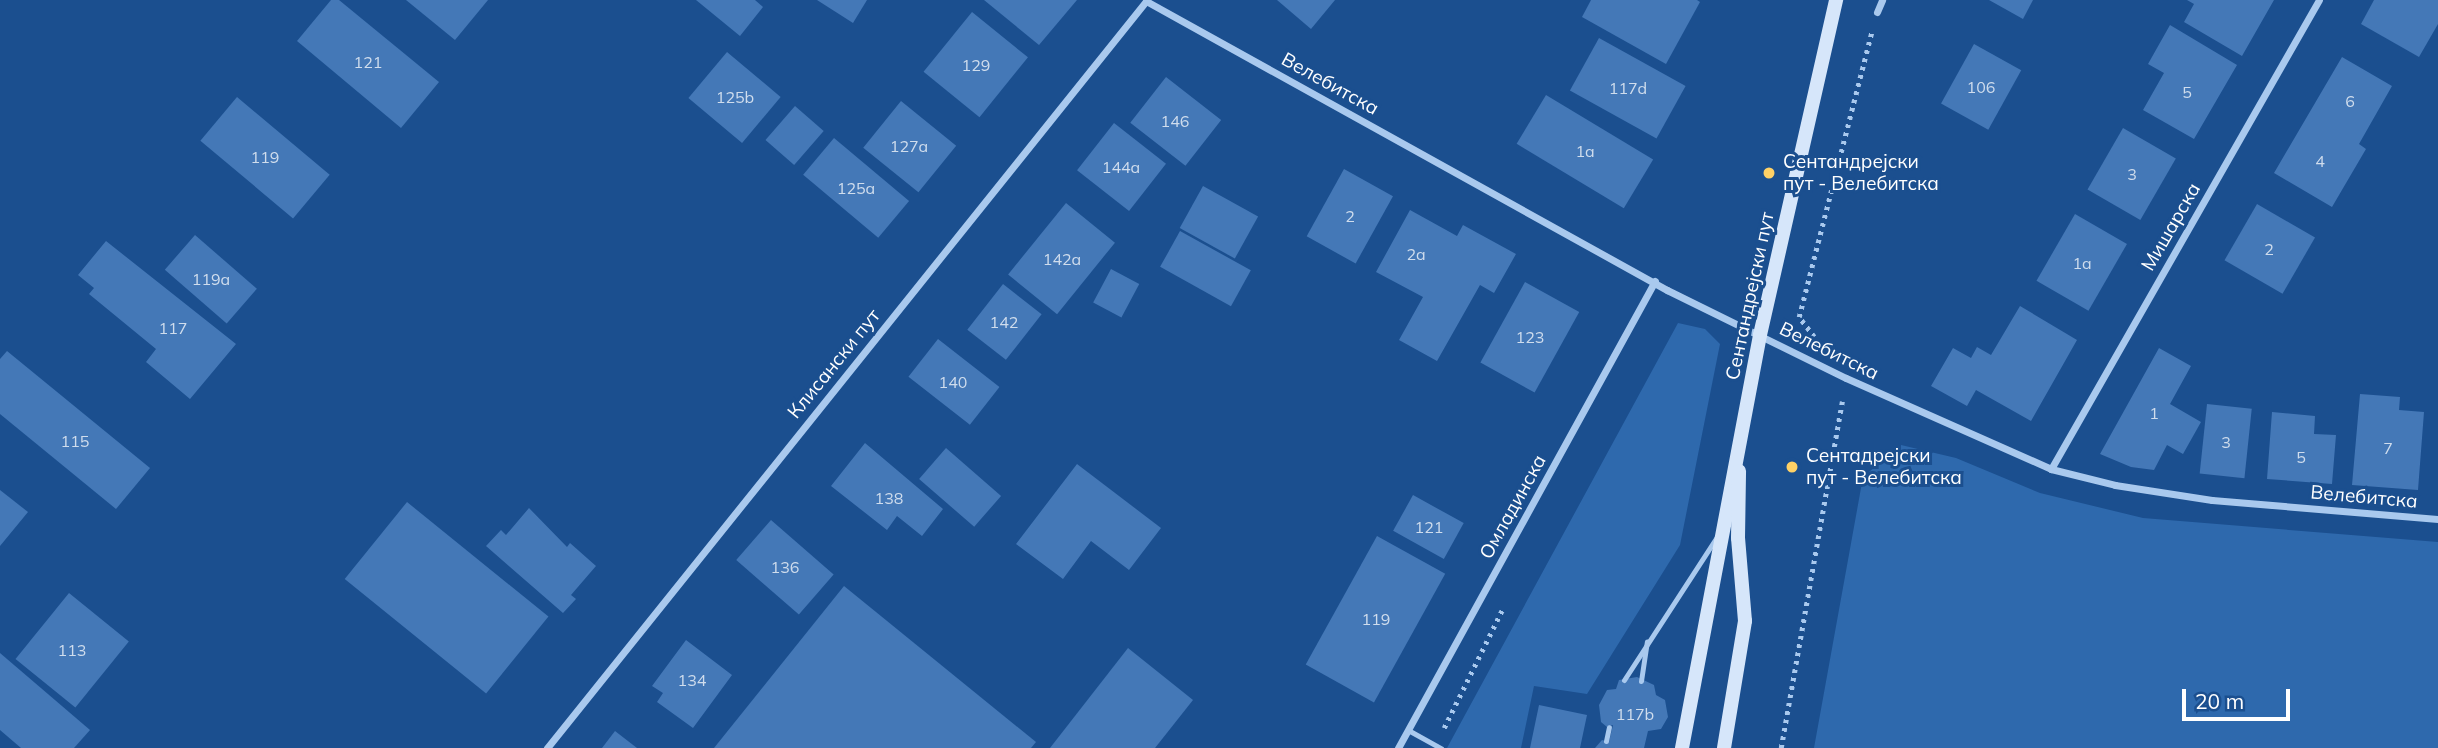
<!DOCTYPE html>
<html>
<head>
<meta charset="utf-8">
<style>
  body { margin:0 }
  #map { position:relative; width:2438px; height:748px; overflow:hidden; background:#1b4f8f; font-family:Mulish,sans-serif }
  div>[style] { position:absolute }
  .green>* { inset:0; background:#2e69ad }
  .building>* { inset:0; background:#4478b7; transform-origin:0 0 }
  .path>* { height:4.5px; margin-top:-2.25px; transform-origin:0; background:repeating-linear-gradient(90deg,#a9c9ee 0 3.5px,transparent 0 8.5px) }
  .service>* { height:5px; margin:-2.5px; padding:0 2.5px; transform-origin:2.5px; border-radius:2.5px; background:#a9c9ee }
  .minor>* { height:7px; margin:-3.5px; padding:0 3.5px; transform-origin:3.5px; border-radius:3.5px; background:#a9c9ee }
  .secondary>* { height:14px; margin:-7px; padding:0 7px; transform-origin:7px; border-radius:7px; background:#d6e6fa }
  .dots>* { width:19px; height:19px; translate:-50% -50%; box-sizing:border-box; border:4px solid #1b4f8f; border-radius:50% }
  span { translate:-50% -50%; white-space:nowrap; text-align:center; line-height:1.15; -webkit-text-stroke:6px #1b4f8f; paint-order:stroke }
  .number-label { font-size:16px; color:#d0dded }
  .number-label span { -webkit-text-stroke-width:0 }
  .street-label { font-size:19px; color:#fff }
  .poi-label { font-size:19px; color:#fff }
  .left { translate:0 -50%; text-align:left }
  .scale { position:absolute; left:2182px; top:689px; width:108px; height:32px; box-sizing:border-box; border:4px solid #fff; border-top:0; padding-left:9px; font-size:21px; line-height:24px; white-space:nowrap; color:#fff; -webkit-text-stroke:5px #1b4f8f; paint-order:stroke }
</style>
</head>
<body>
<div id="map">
  <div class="green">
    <i style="clip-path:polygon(1678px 323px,1705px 329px,1720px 344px,1680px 545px,1587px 694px,1534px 686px,1521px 748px,1447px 748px)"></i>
    <i style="clip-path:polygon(1901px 445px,1956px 458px,2040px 493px,2143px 518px,2438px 542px,2438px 748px,1814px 748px,1863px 477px)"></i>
  </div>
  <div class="building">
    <i style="clip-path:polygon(331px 0,339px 0,439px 82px,401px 128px,297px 41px)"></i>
    <i style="clip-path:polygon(406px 0,488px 0,455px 40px)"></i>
    <i style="clip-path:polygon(696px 0,755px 0,763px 7px,740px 36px)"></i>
    <i style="clip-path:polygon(817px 0,867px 0,853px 23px)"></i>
    <i style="clip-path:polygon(984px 0,1077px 0,1039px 45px)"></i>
    <i style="clip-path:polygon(1277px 0,1335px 0,1311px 29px)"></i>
    <i style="clip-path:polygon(1591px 0,1697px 0,1700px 2px,1666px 64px,1582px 17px)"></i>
    <i style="clip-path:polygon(1989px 0,2033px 0,2023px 19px)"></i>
    <i style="clip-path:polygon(2187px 0,2274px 0,2242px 56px,2184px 22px,2194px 4px)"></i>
    <i style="clip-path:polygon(2374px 0,2438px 0,2438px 24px,2419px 57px,2361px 24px)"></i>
    <i style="left:972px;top:12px;width:72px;height:77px;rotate:39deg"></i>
    <i style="clip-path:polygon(2170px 25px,2237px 65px,2194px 139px,2143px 110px,2164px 73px,2148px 64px)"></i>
    <i style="left:1599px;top:38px;width:99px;height:60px;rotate:29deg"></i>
    <i style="left:1974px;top:44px;width:54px;height:68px;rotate:29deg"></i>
    <i style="left:727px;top:52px;width:70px;height:60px;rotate:40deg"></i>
    <i style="clip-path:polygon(2342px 57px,2392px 86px,2359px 144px,2366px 149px,2332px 207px,2274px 173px)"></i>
    <i style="left:1166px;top:77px;width:70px;height:58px;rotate:38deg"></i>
    <i style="left:1546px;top:95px;width:125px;height:57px;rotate:31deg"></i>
    <i style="left:237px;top:97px;width:121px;height:57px;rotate:40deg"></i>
    <i style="left:901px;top:101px;width:71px;height:60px;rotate:39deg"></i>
    <i style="left:795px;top:106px;width:38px;height:45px;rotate:41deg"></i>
    <i style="left:1114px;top:123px;width:66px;height:60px;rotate:38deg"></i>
    <i style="left:2123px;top:128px;width:61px;height:71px;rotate:30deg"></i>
    <i style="left:834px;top:138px;width:98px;height:48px;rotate:40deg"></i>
    <i style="left:1344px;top:169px;width:56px;height:77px;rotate:29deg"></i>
    <i style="left:1203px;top:186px;width:63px;height:48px;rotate:29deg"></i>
    <i style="left:1066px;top:203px;width:63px;height:92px;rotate:39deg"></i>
    <i style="left:2257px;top:204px;width:67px;height:65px;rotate:30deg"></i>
    <i style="clip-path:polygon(1410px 210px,1457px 236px,1463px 225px,1516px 254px,1494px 293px,1480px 285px,1437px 361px,1399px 340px,1423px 297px,1376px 272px)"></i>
    <i style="left:2075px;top:214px;width:60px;height:77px;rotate:30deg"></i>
    <i style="left:1180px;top:231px;width:81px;height:41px;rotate:29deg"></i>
    <i style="left:195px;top:235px;width:82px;height:46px;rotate:41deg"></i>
    <i style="clip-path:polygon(106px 241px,236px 344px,190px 399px,146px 362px,156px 349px,89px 294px,94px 288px,78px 275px)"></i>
    <i style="left:1111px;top:269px;width:32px;height:38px;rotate:28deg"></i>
    <i style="left:1525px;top:282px;width:62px;height:92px;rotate:29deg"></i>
    <i style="left:1003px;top:284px;width:49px;height:58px;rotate:38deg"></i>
    <i style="clip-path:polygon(2020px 306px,2077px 340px,2031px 421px,1976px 390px,1967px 406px,1931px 386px,1953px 348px,1971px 358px,1977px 347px,1991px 355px)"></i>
    <i style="left:938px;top:339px;width:78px;height:48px;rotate:38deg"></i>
    <i style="clip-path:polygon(2159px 348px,2191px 366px,2170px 404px,2201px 422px,2183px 454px,2167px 445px,2154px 470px,2131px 467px,2100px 454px)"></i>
    <i style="clip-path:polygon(7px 351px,150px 468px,116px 509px,0 414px,0 359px)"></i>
    <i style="clip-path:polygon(2360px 394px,2400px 397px,2399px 410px,2424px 412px,2418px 490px,2352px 485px)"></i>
    <i style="left:2207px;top:404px;width:45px;height:70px;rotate:6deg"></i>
    <i style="clip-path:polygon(2272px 412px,2315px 416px,2314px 434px,2336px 435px,2332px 484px,2267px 479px)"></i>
    <i style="clip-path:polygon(865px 443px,943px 509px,922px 536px,897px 516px,887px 530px,831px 486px)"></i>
    <i style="left:946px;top:448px;width:73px;height:41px;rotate:41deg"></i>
    <i style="clip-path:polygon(1077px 464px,1161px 528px,1129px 570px,1091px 541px,1063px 579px,1016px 544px)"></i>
    <i style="clip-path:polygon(0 490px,28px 512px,0 546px)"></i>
    <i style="left:1413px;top:495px;width:58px;height:41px;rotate:29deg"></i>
    <i style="left:407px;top:502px;width:182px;height:99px;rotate:39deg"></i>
    <i style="clip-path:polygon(529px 508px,567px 547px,570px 543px,596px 566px,571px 595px,576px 599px,563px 613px,486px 546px,501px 530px,506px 535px)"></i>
    <i style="left:771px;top:520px;width:83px;height:53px;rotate:41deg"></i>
    <i style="left:1377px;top:536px;width:78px;height:147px;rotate:29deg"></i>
    <i style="clip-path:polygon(844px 586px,1036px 742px,1031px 748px,714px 748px)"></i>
    <i style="left:69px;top:593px;width:77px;height:85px;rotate:39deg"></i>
    <i style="clip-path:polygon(686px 640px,732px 675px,693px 728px,657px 702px,663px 693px,652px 686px)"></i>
    <i style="clip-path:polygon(1128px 648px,1193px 700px,1155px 748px,1050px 748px)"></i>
    <i style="clip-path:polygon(0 653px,90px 730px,74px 748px,21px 748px,0 730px)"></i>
    <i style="clip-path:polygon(1637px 677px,1654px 685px,1656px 695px,1665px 700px,1668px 717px,1661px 729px,1648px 731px,1644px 748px,1595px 748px,1602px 740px,1609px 742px,1613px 725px,1607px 727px,1601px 722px,1599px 705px,1607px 690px,1616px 689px,1619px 680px)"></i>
    <i style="clip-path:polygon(1539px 705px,1587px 715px,1580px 748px,1530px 748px)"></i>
    <i style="clip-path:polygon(615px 731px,637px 748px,602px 748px)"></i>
  </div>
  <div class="path">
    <i style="left:1814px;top:337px;width:25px;rotate:-127deg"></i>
    <i style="left:1799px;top:317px;width:295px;rotate:-75.7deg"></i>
    <i style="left:1444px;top:728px;width:131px;rotate:-63.8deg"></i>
    <i style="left:1781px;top:748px;width:352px;rotate:-80deg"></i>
  </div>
  <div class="service">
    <i style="left:1624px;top:680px;width:173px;rotate:-57deg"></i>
    <i style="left:1641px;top:681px;width:40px;rotate:-81.5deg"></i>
    <i style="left:1408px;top:730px;width:38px;rotate:29deg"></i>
    <i style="left:1606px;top:741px;width:14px;rotate:-78deg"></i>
  </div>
  <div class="minor">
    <i style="left:1146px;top:1px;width:596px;rotate:29.02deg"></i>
    <i style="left:1667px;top:290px;width:199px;rotate:26.2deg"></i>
    <i style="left:1846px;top:378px;width:224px;rotate:23.9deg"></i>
    <i style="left:2051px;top:469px;width:66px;rotate:14deg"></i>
    <i style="left:2115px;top:485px;width:98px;rotate:8.8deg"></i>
    <i style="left:2212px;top:500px;width:227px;rotate:4.8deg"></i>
    <i style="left:1877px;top:12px;width:13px;rotate:-67deg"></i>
    <i style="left:2051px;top:469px;width:540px;rotate:-60.26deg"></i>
    <i style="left:547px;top:748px;width:959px;rotate:-51.27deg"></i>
    <i style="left:1398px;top:748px;width:533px;rotate:-61.18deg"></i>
  </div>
  <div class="secondary">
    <i style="left:1682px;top:748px;width:420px;rotate:-79.3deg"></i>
    <i style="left:1760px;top:335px;width:344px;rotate:-77.2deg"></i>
    <i style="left:1724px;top:748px;width:129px;rotate:-80.6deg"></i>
    <i style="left:1745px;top:621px;width:83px;rotate:-94.8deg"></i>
    <i style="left:1738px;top:538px;width:67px;rotate:-89.1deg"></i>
  </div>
  <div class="dots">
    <i style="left:1769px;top:173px;background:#ffd166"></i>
    <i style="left:1792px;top:467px;background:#ffd166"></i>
  </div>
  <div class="number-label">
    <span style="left:368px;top:62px">121</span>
    <span style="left:976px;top:65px">129</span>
    <span style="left:1981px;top:87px">106</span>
    <span style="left:1628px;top:88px">117d</span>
    <span style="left:2187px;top:92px">5</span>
    <span style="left:735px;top:97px">125b</span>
    <span style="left:2350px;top:101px">6</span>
    <span style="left:1175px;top:121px">146</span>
    <span style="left:909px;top:146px">127a</span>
    <span style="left:1585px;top:151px">1a</span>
    <span style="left:265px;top:157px">119</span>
    <span style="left:2320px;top:161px">4</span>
    <span style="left:1121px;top:167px">144a</span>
    <span style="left:2132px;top:174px">3</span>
    <span style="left:856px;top:188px">125a</span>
    <span style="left:1350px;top:216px">2</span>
    <span style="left:2269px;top:249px">2</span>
    <span style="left:1416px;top:254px">2a</span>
    <span style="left:1062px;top:259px">142a</span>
    <span style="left:2082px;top:263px">1a</span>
    <span style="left:211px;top:279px">119a</span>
    <span style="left:1004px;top:322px">142</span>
    <span style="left:173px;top:328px">117</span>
    <span style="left:1530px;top:337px">123</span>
    <span style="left:953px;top:382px">140</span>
    <span style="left:2154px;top:413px">1</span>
    <span style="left:75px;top:441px">115</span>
    <span style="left:2226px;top:442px">3</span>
    <span style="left:2388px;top:448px">7</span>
    <span style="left:2301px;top:457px">5</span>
    <span style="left:889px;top:498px">138</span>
    <span style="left:1429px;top:527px">121</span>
    <span style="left:785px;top:567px">136</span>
    <span style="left:1376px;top:619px">119</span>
    <span style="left:72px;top:650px">113</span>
    <span style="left:692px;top:680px">134</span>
    <span style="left:1635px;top:714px">117b</span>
  </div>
  <div class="street-label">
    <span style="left:1330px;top:84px;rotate:29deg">Велебитска</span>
    <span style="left:2171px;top:227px;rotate:-60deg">Мишарска</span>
    <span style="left:1750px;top:296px;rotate:-78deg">Сентандрејски пут</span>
    <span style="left:1829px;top:351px;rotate:26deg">Велебитска</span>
    <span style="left:834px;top:364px;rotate:-51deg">Клисански пут</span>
    <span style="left:2364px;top:497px;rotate:5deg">Велебитска</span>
    <span style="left:1513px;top:507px;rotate:-61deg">Омладинска</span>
  </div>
  <div class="poi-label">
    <span class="left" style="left:1783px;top:173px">Сентандрејски<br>пут - Велебитска</span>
    <span class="left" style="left:1806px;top:467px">Сентадрејски<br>пут - Велебитска</span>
  </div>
  <div class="scale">20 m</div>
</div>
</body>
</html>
